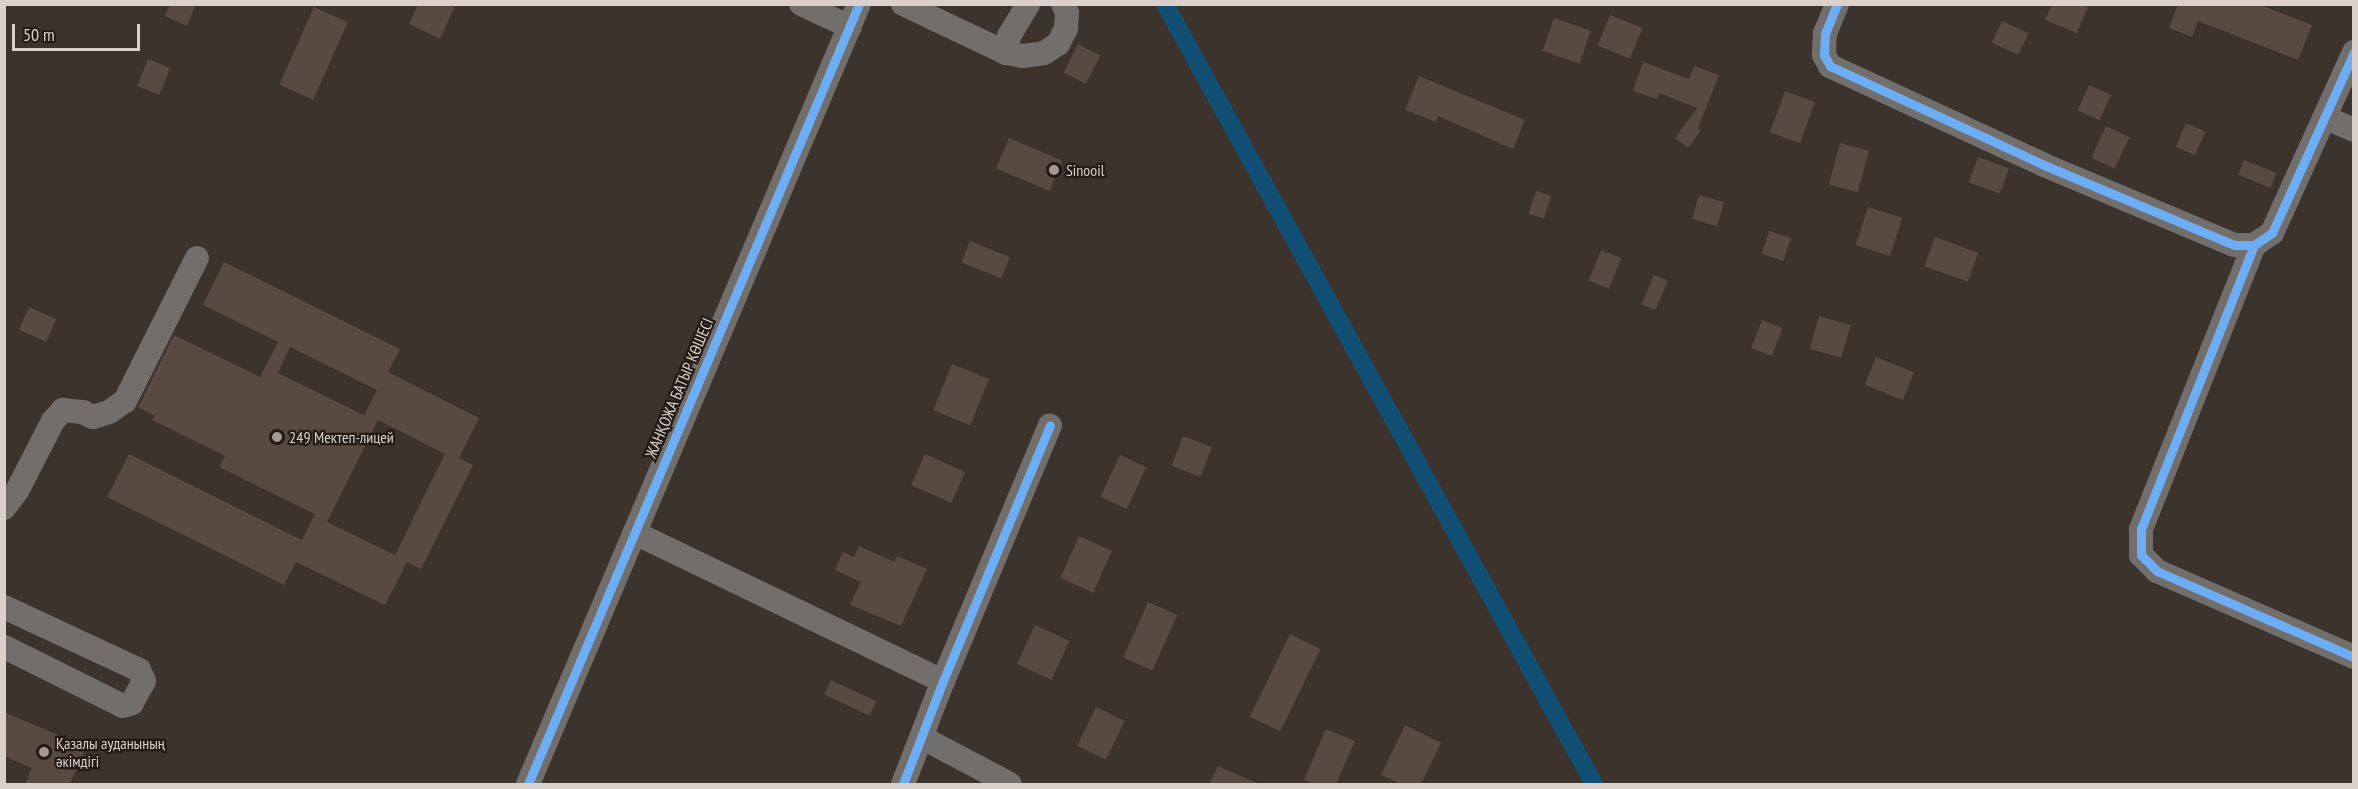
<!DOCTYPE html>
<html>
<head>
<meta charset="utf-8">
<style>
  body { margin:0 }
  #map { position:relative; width:2358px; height:789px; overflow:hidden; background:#3c332d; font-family:"PT Sans Narrow",sans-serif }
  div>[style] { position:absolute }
  .canal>* { height:18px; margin:-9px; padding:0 9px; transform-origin:9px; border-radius:9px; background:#115074 }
  .building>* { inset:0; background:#584941; transform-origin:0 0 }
  .minor>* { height:24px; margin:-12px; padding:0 12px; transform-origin:12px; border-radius:12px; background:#726e6b }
  .cycleway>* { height:9px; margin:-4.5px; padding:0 4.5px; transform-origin:4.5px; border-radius:4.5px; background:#6dadf4 }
  .dots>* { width:16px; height:16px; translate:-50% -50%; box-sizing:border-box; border:3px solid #231b17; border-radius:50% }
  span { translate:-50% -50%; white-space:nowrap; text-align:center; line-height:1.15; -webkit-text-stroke:4.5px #231b17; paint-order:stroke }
  .poi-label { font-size:16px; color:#dcd1ca }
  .left { translate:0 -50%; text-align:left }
  .street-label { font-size:16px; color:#dcd1ca }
  .frame { position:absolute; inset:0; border:6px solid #dcd1ca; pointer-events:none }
  .scale { position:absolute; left:12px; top:24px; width:128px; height:27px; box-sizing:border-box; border:3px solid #dcd1ca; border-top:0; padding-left:8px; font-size:18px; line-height:21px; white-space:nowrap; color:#dcd1ca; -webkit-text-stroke:4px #231b17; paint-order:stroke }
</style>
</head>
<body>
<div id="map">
  <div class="canal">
    <i style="left:1165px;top:4px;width:890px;rotate:61.19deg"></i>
  </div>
  <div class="building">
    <i style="clip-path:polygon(170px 4px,196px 4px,187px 26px,165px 16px)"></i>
    <i style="clip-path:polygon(418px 4px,456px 4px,440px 39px,409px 24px)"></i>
    <i style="clip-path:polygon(2052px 4px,2089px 4px,2077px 33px,2045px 20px)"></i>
    <i style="clip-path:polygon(2178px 4px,2258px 4px,2312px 25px,2298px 60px,2198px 21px,2192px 37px,2169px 28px)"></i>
    <i style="left:314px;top:7px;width:37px;height:85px;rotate:24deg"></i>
    <i style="left:1610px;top:15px;width:35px;height:33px;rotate:22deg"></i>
    <i style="left:1554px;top:18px;width:39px;height:35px;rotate:19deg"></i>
    <i style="left:2002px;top:21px;width:29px;height:24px;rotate:25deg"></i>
    <i style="left:1078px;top:44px;width:25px;height:32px;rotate:27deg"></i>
    <i style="left:148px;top:59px;width:24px;height:29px;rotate:22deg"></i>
    <i style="clip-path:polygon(1643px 62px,1689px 79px,1694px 66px,1719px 75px,1698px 128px,1701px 130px,1688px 148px,1675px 138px,1697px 108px,1659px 93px,1657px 99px,1633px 91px)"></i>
    <i style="clip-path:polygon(1419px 76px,1525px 120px,1513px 149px,1438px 116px,1436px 122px,1405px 110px)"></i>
    <i style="left:2089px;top:85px;width:24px;height:28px;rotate:24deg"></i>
    <i style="left:1785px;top:91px;width:32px;height:44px;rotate:20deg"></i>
    <i style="left:2186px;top:123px;width:21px;height:26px;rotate:23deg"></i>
    <i style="left:2106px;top:126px;width:26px;height:35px;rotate:25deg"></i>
    <i style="left:1009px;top:138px;width:58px;height:33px;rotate:23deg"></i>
    <i style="left:1840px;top:143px;width:30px;height:43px;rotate:15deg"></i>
    <i style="left:1978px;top:157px;width:33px;height:27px;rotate:20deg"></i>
    <i style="left:2244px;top:160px;width:35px;height:16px;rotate:22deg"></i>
    <i style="left:1536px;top:191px;width:16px;height:24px;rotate:18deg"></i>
    <i style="left:1699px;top:195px;width:26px;height:25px;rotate:16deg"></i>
    <i style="left:1868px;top:207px;width:36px;height:40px;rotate:18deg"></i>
    <i style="left:1769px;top:231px;width:23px;height:24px;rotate:18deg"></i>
    <i style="left:1935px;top:237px;width:46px;height:31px;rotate:20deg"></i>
    <i style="left:970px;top:241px;width:43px;height:23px;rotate:22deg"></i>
    <i style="left:1601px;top:250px;width:22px;height:33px;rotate:22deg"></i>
    <i style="clip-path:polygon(evenodd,224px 262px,400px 349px,388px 372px,479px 418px,459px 458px,473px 465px,421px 569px,407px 562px,385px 605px,296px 562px,284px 585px,107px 497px,129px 454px,302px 540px,315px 514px,219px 467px,225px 456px,152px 420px,155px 416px,138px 407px,174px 335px,260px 377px,278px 342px,203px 305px,224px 262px,290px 347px,377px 390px,364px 415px,278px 373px,290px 347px,224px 262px,378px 420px,445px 454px,395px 555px,327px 522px,378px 420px)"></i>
    <i style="left:1654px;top:275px;width:15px;height:32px;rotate:23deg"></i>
    <i style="left:29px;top:307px;width:30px;height:25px;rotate:24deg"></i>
    <i style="left:1819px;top:316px;width:33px;height:34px;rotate:16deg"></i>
    <i style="left:1762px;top:320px;width:22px;height:30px;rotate:21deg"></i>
    <i style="left:1876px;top:357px;width:41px;height:30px;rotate:22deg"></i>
    <i style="left:952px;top:364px;width:40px;height:50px;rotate:22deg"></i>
    <i style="left:1183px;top:436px;width:31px;height:32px;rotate:21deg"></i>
    <i style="left:925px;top:454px;width:44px;height:34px;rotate:24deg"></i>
    <i style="left:1120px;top:455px;width:29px;height:46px;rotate:25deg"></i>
    <i style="left:1079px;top:536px;width:36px;height:46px;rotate:24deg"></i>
    <i style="clip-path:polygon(859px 546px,894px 562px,897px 556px,927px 569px,901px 626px,850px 605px,861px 582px,835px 570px,843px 552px,854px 557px)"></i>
    <i style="left:1148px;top:602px;width:32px;height:61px;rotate:24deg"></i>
    <i style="left:1035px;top:625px;width:38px;height:43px;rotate:25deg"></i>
    <i style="left:1290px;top:634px;width:34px;height:92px;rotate:26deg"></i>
    <i style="left:831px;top:680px;width:50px;height:16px;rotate:25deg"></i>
    <i style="left:1096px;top:707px;width:32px;height:43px;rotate:26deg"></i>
    <i style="clip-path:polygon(4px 712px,86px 747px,70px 784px,25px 784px,32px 768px,4px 756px)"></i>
    <i style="clip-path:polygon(1405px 725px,1441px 743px,1421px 784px,1401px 784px,1381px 775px)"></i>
    <i style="clip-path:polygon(1326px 729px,1355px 741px,1336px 784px,1314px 784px,1304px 780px)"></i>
    <i style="clip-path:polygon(1218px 766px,1259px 784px,1209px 784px)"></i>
  </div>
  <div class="minor">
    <i style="left:801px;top:4px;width:54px;rotate:25.1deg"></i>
    <i style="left:903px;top:4px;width:114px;rotate:25.4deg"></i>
    <i style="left:1006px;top:53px;width:17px;rotate:10deg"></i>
    <i style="left:1023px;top:56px;width:21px;rotate:-8deg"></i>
    <i style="left:1044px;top:53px;width:17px;rotate:-33deg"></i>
    <i style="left:1058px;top:44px;width:18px;rotate:-63deg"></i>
    <i style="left:1066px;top:28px;width:15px;rotate:-86deg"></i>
    <i style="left:1067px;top:13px;width:10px;rotate:-114deg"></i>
    <i style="left:1837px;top:4px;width:31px;rotate:112deg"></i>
    <i style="left:1825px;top:33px;width:22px;rotate:93deg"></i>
    <i style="left:1824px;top:55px;width:13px;rotate:61deg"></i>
    <i style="left:1830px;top:66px;width:236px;rotate:24.8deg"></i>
    <i style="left:2044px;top:165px;width:206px;rotate:22.8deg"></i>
    <i style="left:2234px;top:245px;width:20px"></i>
    <i style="left:2254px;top:245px;width:22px;rotate:-34deg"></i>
    <i style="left:2272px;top:233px;width:199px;rotate:-65.6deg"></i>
    <i style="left:1006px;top:53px;width:17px;rotate:-80deg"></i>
    <i style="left:1009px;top:36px;width:37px;rotate:-59deg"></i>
    <i style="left:2326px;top:118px;width:30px;rotate:23deg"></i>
    <i style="left:2254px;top:245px;width:306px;rotate:111.7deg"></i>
    <i style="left:2141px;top:529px;width:26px;rotate:90deg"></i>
    <i style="left:2141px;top:555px;width:23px;rotate:45deg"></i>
    <i style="left:2157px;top:571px;width:215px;rotate:23.6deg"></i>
    <i style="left:4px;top:508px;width:21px;rotate:-53deg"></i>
    <i style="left:17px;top:491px;width:79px;rotate:-62.8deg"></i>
    <i style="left:53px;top:421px;width:15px;rotate:-48deg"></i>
    <i style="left:63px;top:410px;width:20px;rotate:6deg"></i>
    <i style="left:83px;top:412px;width:11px;rotate:27deg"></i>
    <i style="left:93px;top:417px;width:17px;rotate:-17deg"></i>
    <i style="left:109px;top:412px;width:19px;rotate:-35deg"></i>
    <i style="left:125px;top:401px;width:160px;rotate:-63.3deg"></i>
    <i style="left:635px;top:533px;width:342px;rotate:25.7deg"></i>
    <i style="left:4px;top:607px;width:149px;rotate:25deg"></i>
    <i style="left:139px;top:670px;width:12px;rotate:66deg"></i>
    <i style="left:144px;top:681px;width:25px;rotate:119deg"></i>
    <i style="left:132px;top:703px;width:9px;rotate:162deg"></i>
    <i style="left:123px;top:706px;width:133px;rotate:-153.6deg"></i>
    <i style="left:923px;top:738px;width:98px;rotate:27.9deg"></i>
    <i style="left:528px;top:784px;width:847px;rotate:-67.01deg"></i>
    <i style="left:903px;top:784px;width:110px;rotate:-68.8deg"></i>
    <i style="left:943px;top:681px;width:277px;rotate:-67.3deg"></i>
  </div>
  <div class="cycleway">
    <i style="left:1837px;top:4px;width:31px;rotate:112deg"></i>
    <i style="left:1825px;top:33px;width:22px;rotate:93deg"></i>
    <i style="left:1824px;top:55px;width:13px;rotate:61deg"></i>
    <i style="left:1830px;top:66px;width:236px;rotate:24.8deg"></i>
    <i style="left:2044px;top:165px;width:206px;rotate:22.8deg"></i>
    <i style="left:2234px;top:245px;width:20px"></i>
    <i style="left:2254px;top:245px;width:22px;rotate:-34deg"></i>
    <i style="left:2272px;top:233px;width:199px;rotate:-65.6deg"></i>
    <i style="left:2254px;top:245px;width:306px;rotate:111.7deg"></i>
    <i style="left:2141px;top:529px;width:26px;rotate:90deg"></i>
    <i style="left:2141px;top:555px;width:23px;rotate:45deg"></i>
    <i style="left:2157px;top:571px;width:215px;rotate:23.6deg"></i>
    <i style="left:528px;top:784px;width:847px;rotate:-67.01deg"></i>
    <i style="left:903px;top:784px;width:110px;rotate:-68.8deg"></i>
    <i style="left:943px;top:681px;width:277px;rotate:-67.3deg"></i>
  </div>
  <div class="dots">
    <i style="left:1054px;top:170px;background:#a49a93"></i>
    <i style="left:277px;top:437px;background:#a49a93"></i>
    <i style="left:44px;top:752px;background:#a49a93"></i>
  </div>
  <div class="poi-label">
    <span class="left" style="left:1066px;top:170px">Sinooil</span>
    <span class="left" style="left:289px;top:437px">249 Мектеп-лицей</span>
    <span class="left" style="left:56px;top:752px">Қазалы ауданының<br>әкімдігі</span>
  </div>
  <div class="street-label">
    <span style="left:679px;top:388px;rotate:-67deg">ЖАНҚОЖА БАТЫР КӨШЕСІ</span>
  </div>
  <div class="frame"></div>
  <div class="scale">50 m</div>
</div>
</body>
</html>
